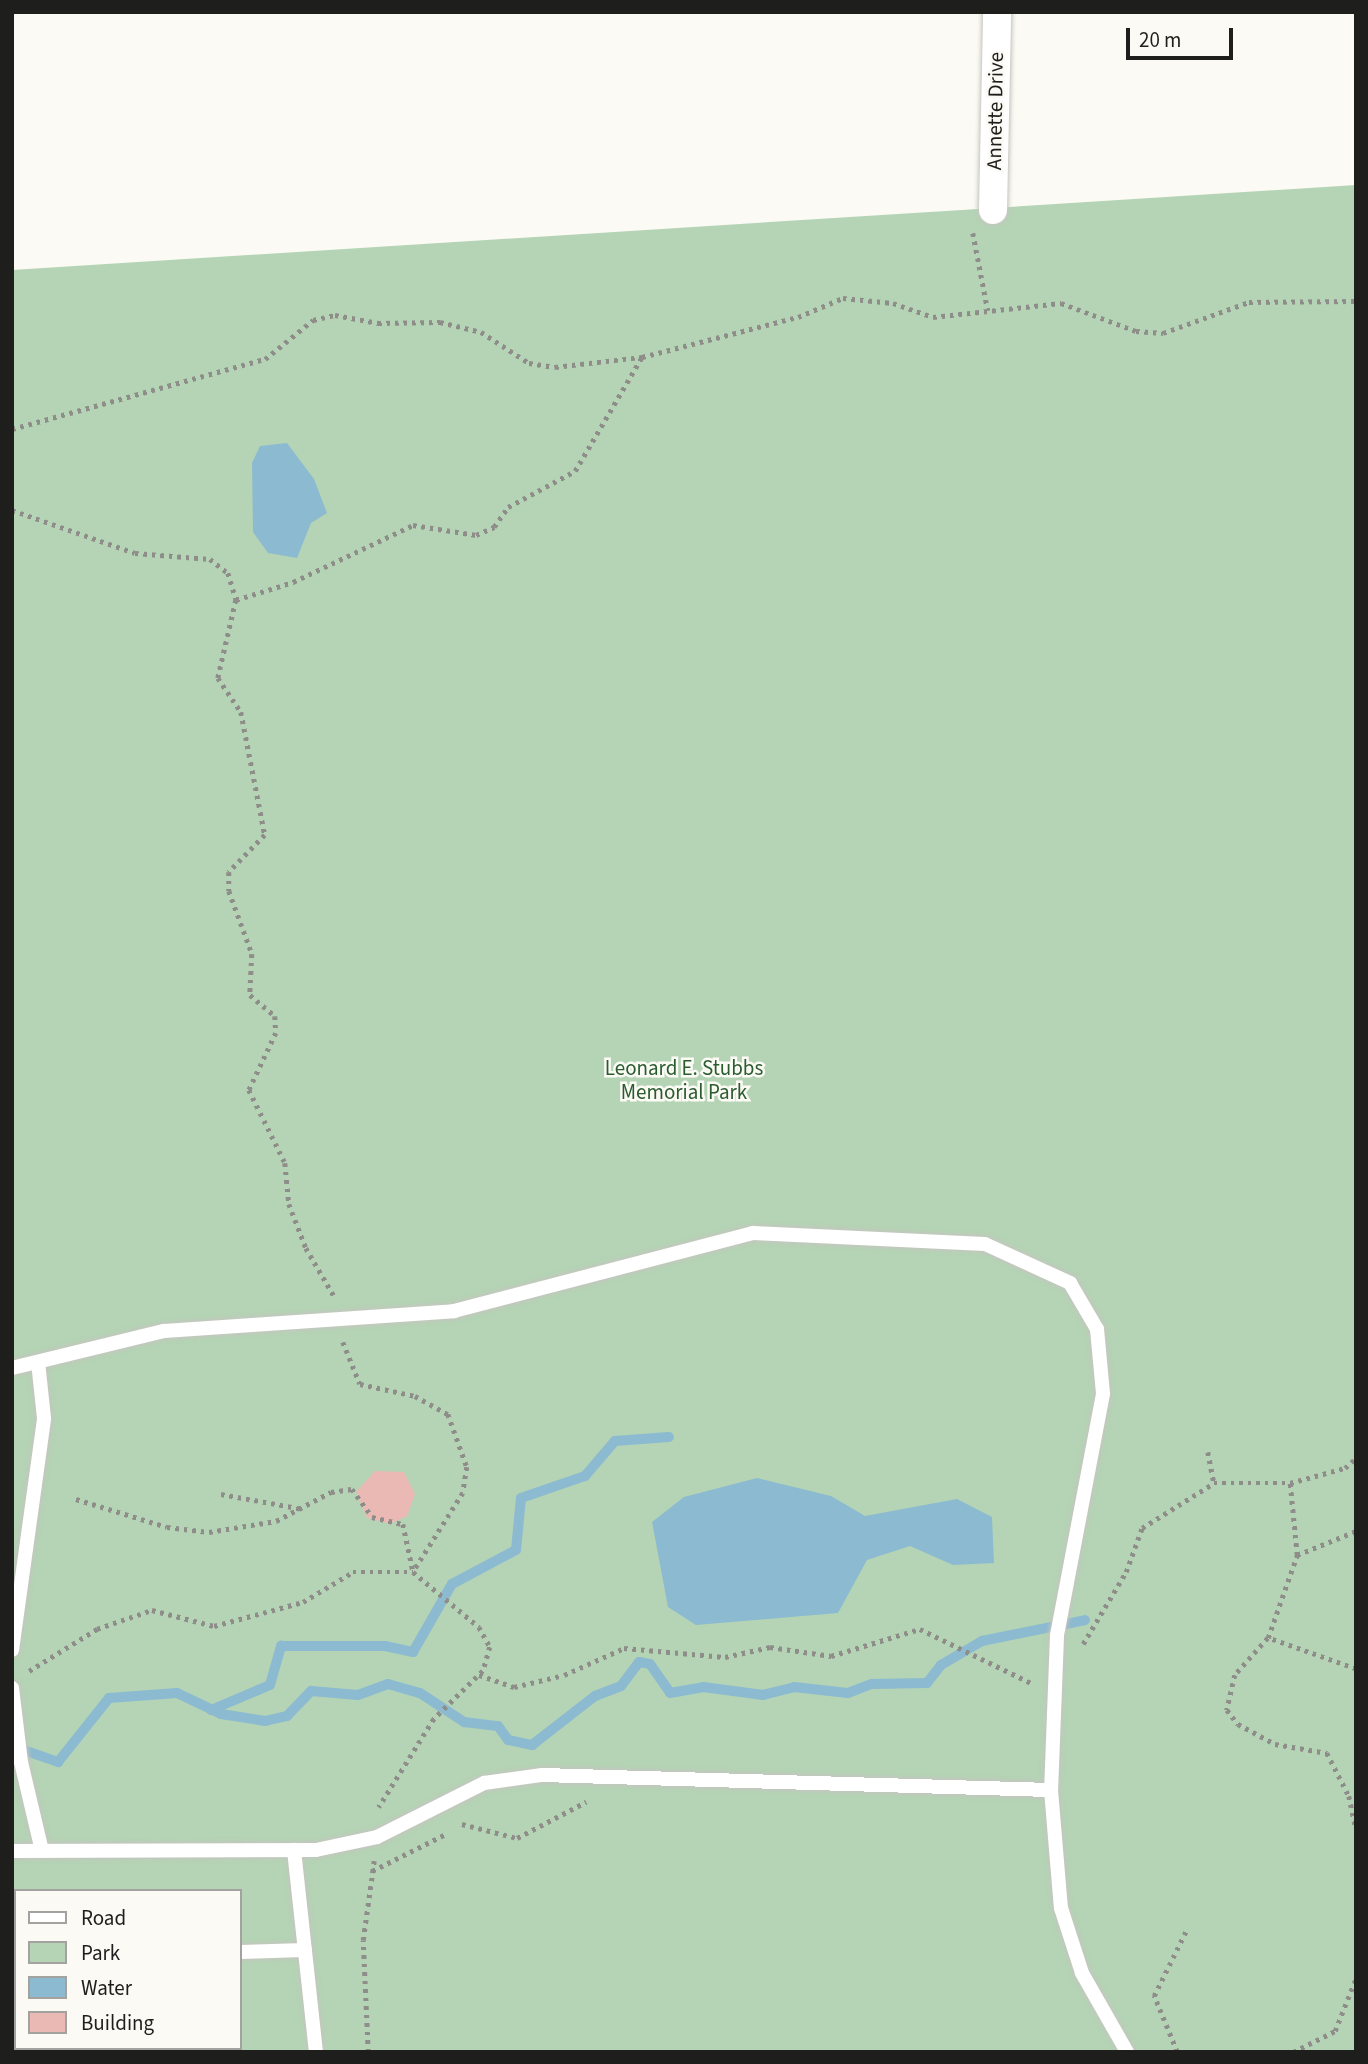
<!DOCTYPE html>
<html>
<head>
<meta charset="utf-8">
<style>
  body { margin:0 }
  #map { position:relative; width:1368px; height:2064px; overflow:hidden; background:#fbfaf4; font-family:"Source Sans 3",sans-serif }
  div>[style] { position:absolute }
  .green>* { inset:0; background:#b4d4b5 }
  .water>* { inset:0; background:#8cbad1 }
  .stream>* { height:10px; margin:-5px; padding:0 5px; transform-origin:5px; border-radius:5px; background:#8cbad1 }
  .building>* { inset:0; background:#ebb9b3 }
  .path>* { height:4.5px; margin-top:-2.25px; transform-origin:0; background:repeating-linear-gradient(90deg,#8e8d89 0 3.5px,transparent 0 8.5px) }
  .roads { filter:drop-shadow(0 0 2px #c5c5bf) drop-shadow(0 0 2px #c5c5bf) }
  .lane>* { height:14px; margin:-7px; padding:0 7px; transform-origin:7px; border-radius:7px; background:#fff }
  .street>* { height:28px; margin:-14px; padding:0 14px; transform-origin:14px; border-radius:14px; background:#fff }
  span { translate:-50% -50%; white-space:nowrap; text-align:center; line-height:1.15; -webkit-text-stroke:5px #fbfaf4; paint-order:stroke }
  .street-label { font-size:21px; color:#1e1e1c }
  .park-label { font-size:21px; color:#2b5c30 }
  .frame { position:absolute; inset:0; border:14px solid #1e1e1c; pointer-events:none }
  .legend { position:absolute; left:14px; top:1889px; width:228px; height:161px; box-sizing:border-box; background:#fbfaf4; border:2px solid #a3a29e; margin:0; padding:9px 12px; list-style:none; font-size:21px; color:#1e1e1c }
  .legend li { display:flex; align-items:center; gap:14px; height:35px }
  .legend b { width:35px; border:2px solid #a3a29e }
  .scale { position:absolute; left:1126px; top:28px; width:107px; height:32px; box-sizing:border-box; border:4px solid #1e1e1c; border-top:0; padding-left:9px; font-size:21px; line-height:24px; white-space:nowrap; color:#1e1e1c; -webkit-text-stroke:5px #fbfaf4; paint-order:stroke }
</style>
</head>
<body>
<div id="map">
  <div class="green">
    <i style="clip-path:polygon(evenodd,1356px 185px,1356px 2052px,12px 2052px,12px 270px,1356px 185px,16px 1891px,240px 1891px,240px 2048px,16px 2048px,16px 1891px)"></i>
  </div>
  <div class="water">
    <i style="clip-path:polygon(287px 443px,314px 479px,327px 513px,311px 523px,297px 558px,268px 553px,253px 532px,252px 463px,260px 446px)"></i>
    <i style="clip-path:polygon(757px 1478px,831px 1496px,865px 1516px,957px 1499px,992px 1517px,994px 1563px,953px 1565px,910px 1546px,867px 1560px,838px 1613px,696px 1625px,668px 1607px,652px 1522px,684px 1497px)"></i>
  </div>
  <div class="stream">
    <i style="left:211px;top:1710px;width:64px;rotate:-23deg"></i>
    <i style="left:270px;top:1685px;width:41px;rotate:-74.2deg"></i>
    <i style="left:281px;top:1646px;width:104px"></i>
    <i style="left:385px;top:1646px;width:29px;rotate:12deg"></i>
    <i style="left:413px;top:1652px;width:78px;rotate:-60.2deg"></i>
    <i style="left:452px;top:1584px;width:72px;rotate:-28deg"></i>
    <i style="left:516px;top:1550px;width:52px;rotate:-84.5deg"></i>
    <i style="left:521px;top:1498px;width:68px;rotate:-19deg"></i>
    <i style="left:585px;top:1476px;width:46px;rotate:-49.4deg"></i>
    <i style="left:615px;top:1441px;width:54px;rotate:-4.2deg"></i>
    <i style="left:15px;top:1747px;width:46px;rotate:19.2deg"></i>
    <i style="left:58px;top:1762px;width:82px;rotate:-51.4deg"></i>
    <i style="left:109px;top:1698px;width:68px;rotate:-4.2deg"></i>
    <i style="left:177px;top:1693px;width:49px;rotate:25.5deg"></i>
    <i style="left:221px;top:1714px;width:45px;rotate:9deg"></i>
    <i style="left:265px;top:1721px;width:23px;rotate:-13deg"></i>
    <i style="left:287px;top:1716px;width:35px;rotate:-46deg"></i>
    <i style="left:311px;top:1691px;width:47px;rotate:4.9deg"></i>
    <i style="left:358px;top:1695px;width:32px;rotate:-20deg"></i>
    <i style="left:388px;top:1684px;width:33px;rotate:16deg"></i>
    <i style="left:420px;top:1693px;width:53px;rotate:33.4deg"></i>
    <i style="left:464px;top:1722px;width:34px;rotate:7deg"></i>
    <i style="left:498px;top:1726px;width:17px;rotate:54deg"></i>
    <i style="left:508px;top:1740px;width:25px;rotate:12deg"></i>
    <i style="left:532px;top:1745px;width:80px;rotate:-37.9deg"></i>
    <i style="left:595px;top:1696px;width:28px;rotate:-21deg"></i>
    <i style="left:621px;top:1686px;width:30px;rotate:-53deg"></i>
    <i style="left:639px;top:1662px;width:11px;rotate:10deg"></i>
    <i style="left:650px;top:1664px;width:35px;rotate:55deg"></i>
    <i style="left:670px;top:1693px;width:34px;rotate:-10deg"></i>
    <i style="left:703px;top:1687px;width:61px;rotate:7.6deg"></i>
    <i style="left:763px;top:1695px;width:32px;rotate:-14deg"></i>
    <i style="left:794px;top:1687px;width:54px;rotate:6.3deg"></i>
    <i style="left:848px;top:1693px;width:26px;rotate:-21deg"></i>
    <i style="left:872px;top:1684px;width:55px;rotate:-1deg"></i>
    <i style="left:927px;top:1683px;width:23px;rotate:-52deg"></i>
    <i style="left:941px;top:1665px;width:48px;rotate:-30.3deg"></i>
    <i style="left:982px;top:1641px;width:105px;rotate:-11.5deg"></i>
  </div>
  <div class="building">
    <i style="clip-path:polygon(375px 1471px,404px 1472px,415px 1494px,407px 1516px,390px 1524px,367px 1518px,356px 1492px)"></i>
  </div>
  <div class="path">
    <i style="left:973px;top:233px;width:79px;rotate:79.1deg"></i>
    <i style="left:12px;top:429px;width:263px;rotate:-15.5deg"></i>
    <i style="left:265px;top:359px;width:62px;rotate:-39.1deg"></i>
    <i style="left:313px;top:320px;width:23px;rotate:-13deg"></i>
    <i style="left:335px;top:315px;width:44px;rotate:10.5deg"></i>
    <i style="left:378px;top:323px;width:62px;rotate:-0.9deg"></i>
    <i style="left:440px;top:322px;width:42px;rotate:13.7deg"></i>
    <i style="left:481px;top:332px;width:57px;rotate:32.9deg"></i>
    <i style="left:529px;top:363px;width:26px;rotate:9deg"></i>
    <i style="left:555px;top:367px;width:88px;rotate:-6.6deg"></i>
    <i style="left:642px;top:357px;width:161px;rotate:-14.4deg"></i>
    <i style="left:798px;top:317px;width:49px;rotate:-22.9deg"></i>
    <i style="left:843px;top:298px;width:50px;rotate:5.7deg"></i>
    <i style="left:893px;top:303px;width:42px;rotate:19.3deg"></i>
    <i style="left:933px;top:317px;width:129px;rotate:-6.2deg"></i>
    <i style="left:1061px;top:303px;width:80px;rotate:20.5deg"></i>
    <i style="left:1136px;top:331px;width:27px;rotate:4deg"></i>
    <i style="left:1163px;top:333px;width:91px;rotate:-19.8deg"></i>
    <i style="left:1249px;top:302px;width:107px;rotate:-0.5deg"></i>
    <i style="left:12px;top:510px;width:130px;rotate:19.3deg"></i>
    <i style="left:135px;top:553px;width:75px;rotate:4.6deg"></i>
    <i style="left:210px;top:559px;width:23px;rotate:38deg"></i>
    <i style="left:228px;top:573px;width:28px;rotate:73deg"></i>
    <i style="left:236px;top:600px;width:60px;rotate:-17.5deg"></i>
    <i style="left:293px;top:582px;width:133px;rotate:-25.4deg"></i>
    <i style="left:413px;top:525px;width:64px;rotate:9deg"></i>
    <i style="left:476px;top:535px;width:20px;rotate:-24deg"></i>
    <i style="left:494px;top:527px;width:24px;rotate:-55deg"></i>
    <i style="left:508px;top:507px;width:76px;rotate:-28.2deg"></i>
    <i style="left:575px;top:471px;width:132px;rotate:-59.6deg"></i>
    <i style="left:236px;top:600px;width:80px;rotate:103deg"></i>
    <i style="left:218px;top:678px;width:41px;rotate:55.9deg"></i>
    <i style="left:241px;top:712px;width:125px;rotate:79deg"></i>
    <i style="left:265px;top:835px;width:52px;rotate:134.2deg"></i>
    <i style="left:229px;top:872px;width:19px;rotate:90deg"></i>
    <i style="left:229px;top:891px;width:67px;rotate:69.9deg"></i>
    <i style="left:252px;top:954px;width:41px;rotate:92.8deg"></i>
    <i style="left:250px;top:995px;width:33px;rotate:40deg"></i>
    <i style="left:275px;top:1016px;width:17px;rotate:87deg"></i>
    <i style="left:276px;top:1033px;width:63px;rotate:115.3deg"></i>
    <i style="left:249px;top:1090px;width:81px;rotate:63.7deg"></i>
    <i style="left:285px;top:1163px;width:41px;rotate:84.4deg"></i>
    <i style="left:289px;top:1204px;width:47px;rotate:68.9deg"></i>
    <i style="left:306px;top:1248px;width:56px;rotate:59.7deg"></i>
    <i style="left:343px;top:1342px;width:45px;rotate:68deg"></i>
    <i style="left:360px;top:1384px;width:56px;rotate:12.3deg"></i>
    <i style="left:415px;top:1396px;width:38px;rotate:29deg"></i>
    <i style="left:448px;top:1414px;width:56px;rotate:70.3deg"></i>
    <i style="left:467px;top:1467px;width:26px;rotate:99deg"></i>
    <i style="left:463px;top:1493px;width:93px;rotate:122.3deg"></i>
    <i style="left:1208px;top:1452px;width:32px;rotate:79deg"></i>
    <i style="left:1214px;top:1483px;width:76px"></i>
    <i style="left:221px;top:1494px;width:83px;rotate:10.4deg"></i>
    <i style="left:76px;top:1499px;width:95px;rotate:17.1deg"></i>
    <i style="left:167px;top:1527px;width:42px;rotate:6.8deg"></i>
    <i style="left:209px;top:1532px;width:68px;rotate:-9.3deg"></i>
    <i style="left:276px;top:1521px;width:62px;rotate:-27.8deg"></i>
    <i style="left:331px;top:1492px;width:21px;rotate:-8deg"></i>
    <i style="left:352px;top:1489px;width:34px;rotate:54deg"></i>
    <i style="left:372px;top:1517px;width:32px;rotate:13deg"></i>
    <i style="left:403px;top:1524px;width:48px;rotate:78deg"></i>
    <i style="left:1297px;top:1555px;width:72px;rotate:-95.6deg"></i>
    <i style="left:1290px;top:1483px;width:57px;rotate:-15.3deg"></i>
    <i style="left:1345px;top:1468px;width:15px;rotate:-42deg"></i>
    <i style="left:1268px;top:1638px;width:88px;rotate:-70.7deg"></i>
    <i style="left:1297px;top:1555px;width:64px;rotate:-22.1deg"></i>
    <i style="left:1083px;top:1644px;width:84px;rotate:-59.2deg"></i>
    <i style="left:1126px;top:1572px;width:47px;rotate:-70deg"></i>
    <i style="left:1142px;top:1528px;width:85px;rotate:-32deg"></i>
    <i style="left:1356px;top:1669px;width:93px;rotate:-160.6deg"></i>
    <i style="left:1268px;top:1638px;width:50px;rotate:131.7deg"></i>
    <i style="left:1235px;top:1675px;width:36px;rotate:103deg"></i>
    <i style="left:1227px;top:1710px;width:18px;rotate:52deg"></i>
    <i style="left:1238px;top:1724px;width:42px;rotate:28.4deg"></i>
    <i style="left:1275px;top:1744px;width:53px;rotate:9.8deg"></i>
    <i style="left:1327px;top:1753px;width:48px;rotate:62.9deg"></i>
    <i style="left:1349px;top:1796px;width:33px;rotate:78deg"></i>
    <i style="left:29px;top:1671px;width:80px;rotate:-31.7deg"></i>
    <i style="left:97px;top:1629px;width:58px;rotate:-19.1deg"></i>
    <i style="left:152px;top:1610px;width:64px;rotate:14.5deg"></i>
    <i style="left:214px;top:1626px;width:92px;rotate:-15.1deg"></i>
    <i style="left:303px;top:1602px;width:58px;rotate:-31deg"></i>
    <i style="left:353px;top:1572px;width:60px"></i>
    <i style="left:413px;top:1572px;width:86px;rotate:39.8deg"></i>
    <i style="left:479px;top:1627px;width:23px;rotate:61deg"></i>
    <i style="left:490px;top:1647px;width:25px;rotate:106deg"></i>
    <i style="left:483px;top:1671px;width:69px;rotate:135.6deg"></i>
    <i style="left:434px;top:1719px;width:104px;rotate:122deg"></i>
    <i style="left:479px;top:1675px;width:37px;rotate:19deg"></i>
    <i style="left:514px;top:1687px;width:51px;rotate:-13.5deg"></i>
    <i style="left:564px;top:1675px;width:66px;rotate:-24.2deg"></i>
    <i style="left:624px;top:1648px;width:101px;rotate:5.1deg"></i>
    <i style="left:725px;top:1657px;width:46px;rotate:-12.5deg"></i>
    <i style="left:770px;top:1647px;width:62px;rotate:8.4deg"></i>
    <i style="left:831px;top:1656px;width:93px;rotate:-16.9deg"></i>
    <i style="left:920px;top:1629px;width:123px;rotate:25.9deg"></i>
    <i style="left:462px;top:1824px;width:57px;rotate:14.3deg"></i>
    <i style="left:517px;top:1838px;width:78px;rotate:-27.6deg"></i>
    <i style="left:372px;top:1871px;width:83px;rotate:-26.6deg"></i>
    <i style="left:368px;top:2052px;width:112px;rotate:-92.6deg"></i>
    <i style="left:363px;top:1940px;width:80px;rotate:-82.1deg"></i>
    <i style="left:1177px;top:2052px;width:61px;rotate:-112.3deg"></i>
    <i style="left:1154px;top:1996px;width:75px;rotate:-63.8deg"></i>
    <i style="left:1293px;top:2052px;width:47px;rotate:-26.6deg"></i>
    <i style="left:1335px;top:2031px;width:57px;rotate:-68.4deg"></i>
  </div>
  <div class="roads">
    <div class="lane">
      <i style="left:12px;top:1368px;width:156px;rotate:-13.7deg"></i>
      <i style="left:164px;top:1331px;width:291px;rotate:-3.9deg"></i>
      <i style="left:454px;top:1311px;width:309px;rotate:-14.6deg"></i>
      <i style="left:753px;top:1233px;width:232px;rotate:2.7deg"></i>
      <i style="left:985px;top:1244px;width:94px;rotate:24.6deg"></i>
      <i style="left:1070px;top:1283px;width:53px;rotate:59.6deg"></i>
      <i style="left:1097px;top:1329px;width:65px;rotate:84.7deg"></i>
      <i style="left:1103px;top:1394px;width:246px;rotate:100.8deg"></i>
      <i style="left:1057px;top:1636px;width:154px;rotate:92.2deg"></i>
      <i style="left:1051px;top:1790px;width:118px;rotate:85.2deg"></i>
      <i style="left:1061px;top:1908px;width:68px;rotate:72.1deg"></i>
      <i style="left:1082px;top:1973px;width:91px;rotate:60.3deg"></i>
      <i style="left:12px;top:1650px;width:234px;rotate:-82.1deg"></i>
      <i style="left:44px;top:1418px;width:56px;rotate:-96.1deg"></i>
      <i style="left:12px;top:1688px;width:75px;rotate:83.1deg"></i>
      <i style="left:21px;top:1762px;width:91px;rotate:76.7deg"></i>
      <i style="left:294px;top:1850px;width:203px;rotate:83.8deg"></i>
      <i style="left:12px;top:1851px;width:304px;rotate:-0.2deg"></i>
      <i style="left:316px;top:1850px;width:62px;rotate:-12deg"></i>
      <i style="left:377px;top:1837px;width:120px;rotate:-26.8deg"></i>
      <i style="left:484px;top:1783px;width:59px;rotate:-7.9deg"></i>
      <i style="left:542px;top:1775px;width:509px;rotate:1.69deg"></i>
      <i style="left:12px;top:1936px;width:4px;rotate:27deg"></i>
      <i style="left:240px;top:1952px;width:65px;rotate:-1.8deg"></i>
      <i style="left:12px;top:2029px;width:7px;rotate:-56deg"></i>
    </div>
    <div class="street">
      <i style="left:993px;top:210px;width:198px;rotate:-88.8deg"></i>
    </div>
  </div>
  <div class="street-label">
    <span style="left:995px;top:111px;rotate:-89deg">Annette Drive</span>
  </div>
  <div class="park-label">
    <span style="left:684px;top:1080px">Leonard E. Stubbs<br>Memorial Park</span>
  </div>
  <div class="frame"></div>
  <ul class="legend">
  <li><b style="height:9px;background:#fff"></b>Road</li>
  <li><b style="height:19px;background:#b4d4b5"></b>Park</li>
  <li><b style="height:19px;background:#8cbad1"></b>Water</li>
  <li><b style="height:19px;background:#ebb9b3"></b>Building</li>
  </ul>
  <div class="scale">20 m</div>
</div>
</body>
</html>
